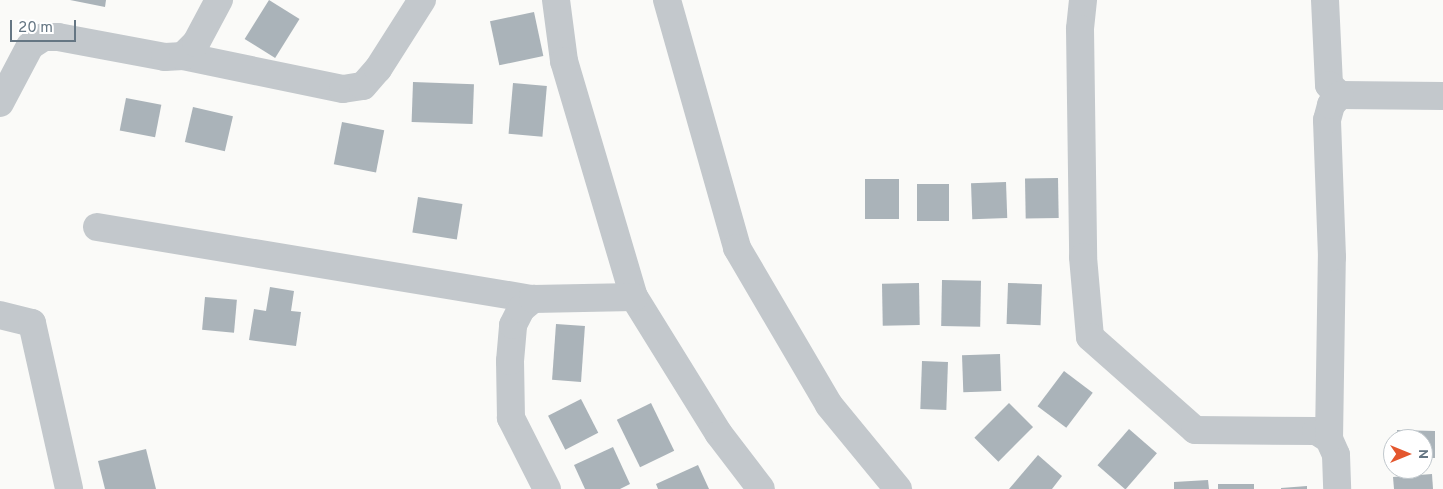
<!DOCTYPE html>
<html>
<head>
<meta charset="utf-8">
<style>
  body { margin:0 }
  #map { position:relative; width:1443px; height:489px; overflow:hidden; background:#fafaf8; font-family:Overpass,sans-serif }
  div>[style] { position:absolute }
  .building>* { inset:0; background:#aab3b9; transform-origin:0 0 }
  .minor>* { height:28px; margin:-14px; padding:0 14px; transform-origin:14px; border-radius:14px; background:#c3c8cc }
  span { translate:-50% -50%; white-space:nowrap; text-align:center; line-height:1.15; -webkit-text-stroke:5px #fff; paint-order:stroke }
  .north { position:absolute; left:1383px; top:429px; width:50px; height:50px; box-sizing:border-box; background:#fff; border:1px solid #c1c8cd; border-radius:50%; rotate:90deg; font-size:14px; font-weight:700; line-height:20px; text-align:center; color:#657683 }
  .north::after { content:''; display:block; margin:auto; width:18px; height:22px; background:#e4572e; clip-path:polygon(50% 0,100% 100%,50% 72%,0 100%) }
  .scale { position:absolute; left:10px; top:20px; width:66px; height:22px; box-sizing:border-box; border:2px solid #657683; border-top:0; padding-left:6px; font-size:15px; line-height:18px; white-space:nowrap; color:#657683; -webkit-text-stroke:4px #fff; paint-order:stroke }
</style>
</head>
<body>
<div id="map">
  <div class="building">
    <i style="clip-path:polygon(70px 0,106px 0,105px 7px)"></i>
    <i style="left:269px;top:0;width:36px;height:46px;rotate:32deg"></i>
    <i style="left:534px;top:12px;width:45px;height:45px;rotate:78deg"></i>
    <i style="left:413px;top:82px;width:61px;height:40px;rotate:2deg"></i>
    <i style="left:513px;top:83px;width:34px;height:51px;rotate:5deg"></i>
    <i style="left:126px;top:98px;width:36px;height:33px;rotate:11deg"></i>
    <i style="left:193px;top:107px;width:41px;height:36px;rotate:13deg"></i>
    <i style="left:342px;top:122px;width:43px;height:43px;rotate:11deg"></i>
    <i style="left:1058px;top:178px;width:40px;height:33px;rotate:89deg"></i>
    <i style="left:865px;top:179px;width:34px;height:40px"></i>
    <i style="left:1006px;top:182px;width:36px;height:35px;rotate:88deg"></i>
    <i style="left:917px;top:184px;width:32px;height:37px"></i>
    <i style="left:418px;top:197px;width:45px;height:36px;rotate:9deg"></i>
    <i style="left:942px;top:280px;width:39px;height:46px;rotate:1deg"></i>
    <i style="left:919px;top:283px;width:42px;height:37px;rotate:89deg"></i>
    <i style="left:1008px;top:283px;width:34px;height:41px;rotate:2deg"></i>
    <i style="clip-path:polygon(270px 287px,294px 291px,291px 311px,301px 312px,296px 346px,249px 340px,254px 309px,266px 311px)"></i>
    <i style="left:205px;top:297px;width:32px;height:33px;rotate:5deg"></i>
    <i style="left:556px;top:324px;width:29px;height:56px;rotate:4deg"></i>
    <i style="left:1000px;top:354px;width:37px;height:38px;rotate:88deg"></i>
    <i style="left:922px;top:361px;width:26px;height:48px;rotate:2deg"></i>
    <i style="left:1064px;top:371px;width:36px;height:44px;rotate:37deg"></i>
    <i style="left:581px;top:399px;width:38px;height:37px;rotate:63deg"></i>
    <i style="left:651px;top:403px;width:53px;height:38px;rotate:64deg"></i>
    <i style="left:1009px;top:403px;width:34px;height:49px;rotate:45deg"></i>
    <i style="left:1129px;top:429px;width:37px;height:48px;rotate:41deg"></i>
    <i style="clip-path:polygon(1397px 430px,1435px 431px,1435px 458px,1423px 458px,1423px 439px,1397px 439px)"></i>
    <i style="clip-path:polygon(613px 447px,630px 484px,620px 489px,585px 489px,574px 465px)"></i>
    <i style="clip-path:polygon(146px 449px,156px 489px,105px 489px,98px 461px)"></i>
    <i style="clip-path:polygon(1038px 455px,1062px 476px,1052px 489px,1009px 489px)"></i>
    <i style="clip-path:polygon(698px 465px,709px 489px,658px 489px,656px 484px)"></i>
    <i style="clip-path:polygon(1432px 474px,1433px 489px,1394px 489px,1393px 477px)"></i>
    <i style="clip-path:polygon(1208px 480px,1209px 489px,1174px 489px,1174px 482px)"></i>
    <i style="left:1218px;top:484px;width:36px;height:5px"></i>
    <i style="clip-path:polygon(1307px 486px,1307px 489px,1281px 489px,1281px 488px)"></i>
  </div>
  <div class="minor">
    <i style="left:556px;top:0;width:62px;rotate:82.5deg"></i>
    <i style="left:564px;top:61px;width:246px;rotate:73.5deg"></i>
    <i style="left:634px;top:297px;width:161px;rotate:58.2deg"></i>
    <i style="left:719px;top:434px;width:69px;rotate:52.6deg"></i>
    <i style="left:667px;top:0;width:258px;rotate:74.2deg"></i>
    <i style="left:737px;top:248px;width:182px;rotate:59.6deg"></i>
    <i style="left:829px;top:405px;width:109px;rotate:50.6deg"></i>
    <i style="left:1083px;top:0;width:29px;rotate:96deg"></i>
    <i style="left:1080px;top:29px;width:228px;rotate:89.2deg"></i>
    <i style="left:1083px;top:257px;width:80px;rotate:85deg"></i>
    <i style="left:1090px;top:337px;width:140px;rotate:41.5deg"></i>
    <i style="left:1195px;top:430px;width:121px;rotate:0.5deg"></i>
    <i style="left:1316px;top:431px;width:15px;rotate:32deg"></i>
    <i style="left:1329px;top:439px;width:17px;rotate:66deg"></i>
    <i style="left:1336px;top:455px;width:34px;rotate:88deg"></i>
    <i style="left:1325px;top:0;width:85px;rotate:87.3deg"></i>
    <i style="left:1329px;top:85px;width:15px;rotate:42deg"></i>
    <i style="left:1340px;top:95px;width:103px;rotate:0.6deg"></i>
    <i style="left:183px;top:56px;width:163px;rotate:11.7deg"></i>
    <i style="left:343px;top:89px;width:20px;rotate:-9deg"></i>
    <i style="left:363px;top:86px;width:23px;rotate:-49deg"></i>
    <i style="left:378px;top:69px;width:82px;rotate:-57.5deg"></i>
    <i style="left:0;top:103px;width:64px;rotate:-62.2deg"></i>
    <i style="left:30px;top:46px;width:17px;rotate:-33deg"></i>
    <i style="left:44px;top:37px;width:14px"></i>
    <i style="left:58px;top:37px;width:109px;rotate:10.6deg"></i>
    <i style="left:165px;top:57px;width:18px;rotate:-3deg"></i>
    <i style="left:183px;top:56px;width:18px;rotate:-45deg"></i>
    <i style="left:196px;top:43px;width:49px;rotate:-61.9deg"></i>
    <i style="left:97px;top:227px;width:442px;rotate:9.4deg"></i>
    <i style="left:0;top:315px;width:33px;rotate:14deg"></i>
    <i style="left:32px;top:323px;width:170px;rotate:77.4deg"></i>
    <i style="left:1329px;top:439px;width:182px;rotate:-89.1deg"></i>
    <i style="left:1332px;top:257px;width:137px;rotate:-92.1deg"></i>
    <i style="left:1327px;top:120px;width:16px;rotate:-75deg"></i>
    <i style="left:1331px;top:105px;width:13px;rotate:-48deg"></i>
    <i style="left:547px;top:489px;width:80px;rotate:-116.9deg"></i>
    <i style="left:511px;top:418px;width:57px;rotate:-91deg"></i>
    <i style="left:510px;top:361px;width:36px;rotate:-85deg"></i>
    <i style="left:513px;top:325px;width:18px;rotate:-63deg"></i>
    <i style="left:521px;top:309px;width:16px;rotate:-40deg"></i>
    <i style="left:533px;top:299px;width:101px;rotate:-1.1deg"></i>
  </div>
  <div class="north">N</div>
  <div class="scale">20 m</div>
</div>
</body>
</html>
